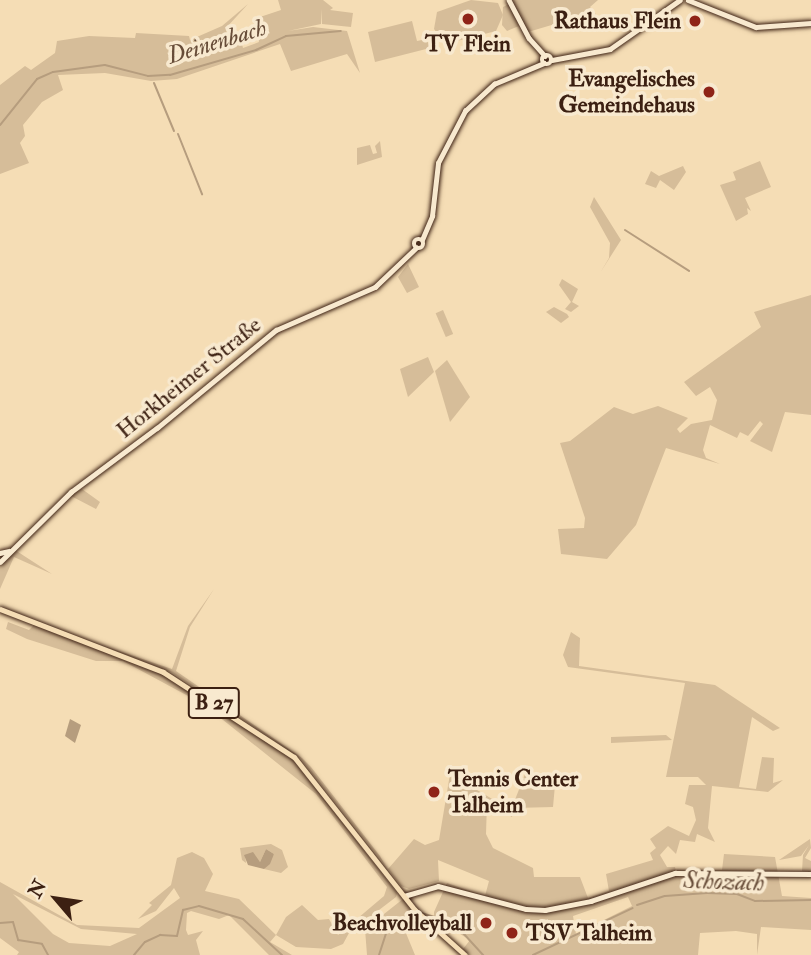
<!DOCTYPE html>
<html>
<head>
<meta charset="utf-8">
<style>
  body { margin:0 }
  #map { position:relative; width:811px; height:955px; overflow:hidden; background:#f5ddb5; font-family:"IM FELL Double Pica",serif }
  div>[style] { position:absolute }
  .green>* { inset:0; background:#d6bd99; transform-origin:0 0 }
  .water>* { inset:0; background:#b69d7e }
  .stream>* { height:2px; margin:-1px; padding:0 1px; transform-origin:1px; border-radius:1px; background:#b69d7e }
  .roads { filter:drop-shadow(0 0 2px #3c2012) drop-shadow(0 0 2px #3c2012) }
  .secondary>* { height:4.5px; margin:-2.25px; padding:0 2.25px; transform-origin:2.25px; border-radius:2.25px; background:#f8e9cf }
  .secondary>.ring { margin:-2.25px; padding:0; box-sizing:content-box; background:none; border:4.5px solid #f8e9cf; border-radius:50% }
  .primary>* { height:5px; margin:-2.5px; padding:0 2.5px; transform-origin:2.5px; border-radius:2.5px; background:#f5ddb5 }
  .dots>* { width:19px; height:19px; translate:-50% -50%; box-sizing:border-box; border:4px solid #f8e9cf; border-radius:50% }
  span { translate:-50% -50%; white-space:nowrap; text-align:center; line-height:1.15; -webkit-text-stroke:7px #f8e9cf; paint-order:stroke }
  .shield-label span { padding:2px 5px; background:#f8e9cf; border:2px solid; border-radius:5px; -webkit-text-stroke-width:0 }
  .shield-label { font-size:21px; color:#3c2012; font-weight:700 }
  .poi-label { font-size:23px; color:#3c2012; font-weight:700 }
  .right { translate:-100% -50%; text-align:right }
  .left { translate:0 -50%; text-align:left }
  .street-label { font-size:23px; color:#3c2012 }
  .water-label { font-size:24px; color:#674c38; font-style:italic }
  .north { position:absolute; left:21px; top:864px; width:70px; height:70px; -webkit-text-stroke:5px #f8e9cf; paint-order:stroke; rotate:299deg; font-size:19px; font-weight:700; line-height:28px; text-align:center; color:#3c2012 }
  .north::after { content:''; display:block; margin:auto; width:24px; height:32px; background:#3c2012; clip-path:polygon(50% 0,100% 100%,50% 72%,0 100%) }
</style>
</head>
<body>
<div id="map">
  <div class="green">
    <i style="clip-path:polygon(278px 0,323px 0,333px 8px,330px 10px,353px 13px,351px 27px,322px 24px,321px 9px,321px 24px,288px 31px,313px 27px,347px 31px,360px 73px,347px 54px,291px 71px,280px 44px,177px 79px,151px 81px,105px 73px,58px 75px,63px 90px,42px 102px,23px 125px,25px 136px,20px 143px,29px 163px,0 174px,0 85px,25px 66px,31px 70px,55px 53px,57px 41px,89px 36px,135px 38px,136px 33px,189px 36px,190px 40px,222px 26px,248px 4px,226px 28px,227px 35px,239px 33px,243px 48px,259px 42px,254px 19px,281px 10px)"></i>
    <i style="clip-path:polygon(471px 0,498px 3px,503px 15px,496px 31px,445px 44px,434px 29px,437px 12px)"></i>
    <i style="clip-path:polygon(512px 0,598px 0,590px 7px,598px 17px,582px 16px,528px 32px)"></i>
    <i style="clip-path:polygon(509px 4px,519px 26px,507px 31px,502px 25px,503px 7px)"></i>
    <i style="clip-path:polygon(412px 21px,417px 41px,427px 39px,430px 48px,375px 62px,368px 32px)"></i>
    <i style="clip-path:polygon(380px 141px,382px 157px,357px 165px,357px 148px,370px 145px,373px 154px,377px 153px,375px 146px)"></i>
    <i style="clip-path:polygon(760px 161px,771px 187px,745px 198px,751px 211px,747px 208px,748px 214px,736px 221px,720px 185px,736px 180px,733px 172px)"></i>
    <i style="clip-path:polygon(683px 166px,686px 172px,674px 190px,660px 180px,656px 188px,645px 184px,651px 171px,659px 176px)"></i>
    <i style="clip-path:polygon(594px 197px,621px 240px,600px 273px,609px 258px,610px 243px,590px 207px)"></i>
    <i style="clip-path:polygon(408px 264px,419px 287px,407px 293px,398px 277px)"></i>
    <i style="clip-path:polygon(562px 279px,578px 289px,572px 302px,579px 306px,571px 312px,565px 309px,571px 302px,559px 285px)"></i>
    <i style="clip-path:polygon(811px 295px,811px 415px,785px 412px,772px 452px,750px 441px,763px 424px,760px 421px,748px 436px,740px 432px,737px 438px,710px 425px,703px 450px,706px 458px,720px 464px,666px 448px,636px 525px,607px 559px,561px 554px,558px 529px,584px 528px,585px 518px,560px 443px,570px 441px,614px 407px,633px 414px,658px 406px,688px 418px,677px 429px,680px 433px,691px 424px,712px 420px,717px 400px,710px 387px,696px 396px,684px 382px,761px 327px,754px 312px)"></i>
    <i style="clip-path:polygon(554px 307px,567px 314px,569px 317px,561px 323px,546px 312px)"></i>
    <i style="left:443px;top:310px;width:26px;height:8px;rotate:67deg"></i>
    <i style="clip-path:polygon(428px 357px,434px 372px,408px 397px,400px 369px)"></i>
    <i style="clip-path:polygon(447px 360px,470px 397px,450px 422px,435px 371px)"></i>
    <i style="clip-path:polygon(82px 489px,100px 502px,96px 509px,71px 496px,15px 550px,52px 574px,14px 557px,0 589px,0 566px,8px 555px,70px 495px)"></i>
    <i style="clip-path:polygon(214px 589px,190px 627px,176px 671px,302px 758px,311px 767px,380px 856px,385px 865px,300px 758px,173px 673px,101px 645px,172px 669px,188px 626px)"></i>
    <i style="clip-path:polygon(evenodd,8px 622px,29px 630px,35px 624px,164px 674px,291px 756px,397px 893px,396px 897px,349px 933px,343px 944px,331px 949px,296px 947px,276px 935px,270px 942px,292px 955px,269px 955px,229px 915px,219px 919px,191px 911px,187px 913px,186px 930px,188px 935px,203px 931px,196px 940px,200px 955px,17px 955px,19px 952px,0 938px,0 882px,77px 925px,139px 928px,180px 898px,174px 888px,156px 911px,138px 919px,152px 905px,149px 903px,171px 885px,177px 858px,192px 852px,204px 858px,213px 874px,205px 891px,239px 899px,276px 935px,286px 917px,302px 905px,318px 920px,329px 919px,338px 935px,384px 896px,387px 887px,316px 794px,203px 704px,123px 661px,96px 661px,27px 639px,6px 629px,8px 622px,13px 894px,81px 929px,137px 934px,110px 946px,69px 943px,53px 934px,13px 894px)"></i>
    <i style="clip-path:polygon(evenodd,571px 632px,580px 638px,579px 666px,715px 685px,780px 728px,773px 731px,752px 717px,739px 787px,756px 789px,762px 757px,774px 758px,773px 783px,783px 780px,768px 792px,712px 786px,708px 828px,715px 842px,697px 834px,695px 842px,680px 840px,676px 854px,668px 846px,660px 855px,667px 867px,675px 867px,676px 871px,722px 870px,724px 854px,775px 857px,782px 896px,811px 898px,811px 930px,761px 927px,757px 955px,757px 934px,736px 931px,700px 933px,698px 955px,469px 955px,463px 949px,470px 940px,434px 918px,434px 912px,447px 883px,485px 896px,489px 881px,438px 860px,439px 881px,409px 889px,401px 886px,388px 869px,414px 839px,425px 845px,439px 840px,450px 774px,511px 810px,525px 774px,555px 785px,553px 807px,514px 808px,512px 817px,487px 802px,486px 834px,493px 848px,533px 868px,534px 877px,580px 877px,588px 898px,609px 891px,606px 874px,653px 860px,650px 853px,656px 848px,650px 839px,668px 826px,689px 836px,696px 820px,693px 807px,685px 804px,689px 785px,706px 785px,698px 777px,666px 777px,685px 683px,568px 667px,563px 655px,571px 632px,628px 897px,632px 906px,576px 934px,573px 916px,628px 897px)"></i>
    <i style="clip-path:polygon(666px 735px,672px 740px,611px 743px,611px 737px)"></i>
    <i style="clip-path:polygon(810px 839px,811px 848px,805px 858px,811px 861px,811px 872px,802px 871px,803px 855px,809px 845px,801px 856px,779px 860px)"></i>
    <i style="clip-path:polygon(271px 844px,282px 850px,288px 867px,281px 873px,264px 869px,274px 854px,266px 849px,260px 862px,245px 855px,246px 863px,242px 860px,240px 848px)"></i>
    <i style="clip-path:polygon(403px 899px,422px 925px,403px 926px,415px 955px,367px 955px,365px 929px)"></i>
  </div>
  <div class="water">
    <i style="clip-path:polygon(70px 719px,81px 725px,75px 743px,65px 736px)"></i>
    <i style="clip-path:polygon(266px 849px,274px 854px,270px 864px,264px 869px,248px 865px,244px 855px,253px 852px,260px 862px)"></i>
  </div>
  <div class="stream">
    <i style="left:154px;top:83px;width:52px;rotate:67.4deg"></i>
    <i style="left:0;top:125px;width:59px;rotate:-51.2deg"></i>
    <i style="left:37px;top:79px;width:17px;rotate:-24deg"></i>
    <i style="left:53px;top:72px;width:52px;rotate:-7.7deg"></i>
    <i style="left:105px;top:65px;width:44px;rotate:14.3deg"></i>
    <i style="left:148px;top:76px;width:22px;rotate:-3deg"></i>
    <i style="left:170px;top:75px;width:90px;rotate:-16.2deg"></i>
    <i style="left:256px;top:50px;width:33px;rotate:-25deg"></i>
    <i style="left:286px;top:36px;width:55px;rotate:-5.2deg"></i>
    <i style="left:178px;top:134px;width:65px;rotate:68.2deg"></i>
    <i style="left:625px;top:230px;width:76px;rotate:32.6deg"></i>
    <i style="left:637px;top:905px;width:29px;rotate:-18deg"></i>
    <i style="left:665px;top:896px;width:42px;rotate:-4.1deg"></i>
    <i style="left:707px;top:893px;width:30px;rotate:2deg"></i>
    <i style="left:737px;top:894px;width:19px;rotate:21deg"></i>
    <i style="left:755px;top:901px;width:56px;rotate:-1deg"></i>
    <i style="left:421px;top:913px;width:33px;rotate:16deg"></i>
    <i style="left:453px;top:922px;width:45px;rotate:47.7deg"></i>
    <i style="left:0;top:923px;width:13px;rotate:-4deg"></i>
    <i style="left:13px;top:922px;width:19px;rotate:74deg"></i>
    <i style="left:18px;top:940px;width:24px;rotate:9deg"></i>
    <i style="left:42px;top:944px;width:13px;rotate:61deg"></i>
    <i style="left:134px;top:955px;width:17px;rotate:-50deg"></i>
    <i style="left:145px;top:942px;width:17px;rotate:-25deg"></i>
    <i style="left:160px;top:935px;width:17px;rotate:3deg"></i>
    <i style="left:177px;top:936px;width:27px;rotate:-77deg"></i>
    <i style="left:183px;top:910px;width:16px;rotate:-14deg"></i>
    <i style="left:199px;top:906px;width:46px;rotate:16.5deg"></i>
    <i style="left:243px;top:919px;width:53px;rotate:42.7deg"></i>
    <i style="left:379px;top:955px;width:33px;rotate:-72deg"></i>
    <i style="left:389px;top:924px;width:28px;rotate:-21deg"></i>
    <i style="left:533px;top:955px;width:110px;rotate:-25.2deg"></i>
  </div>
  <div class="roads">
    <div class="secondary">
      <i style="left:509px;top:0;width:43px;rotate:62.2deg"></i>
      <i style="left:529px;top:38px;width:24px;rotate:48deg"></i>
      <i style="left:688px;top:0;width:73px;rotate:21.7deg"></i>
      <i style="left:756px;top:27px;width:55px;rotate:-4.2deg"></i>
      <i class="ring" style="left:542.5px;top:55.5px;width:4.5px;height:4.5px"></i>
      <i style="left:552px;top:60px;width:59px;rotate:-10.7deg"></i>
      <i style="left:610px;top:49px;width:85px;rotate:-35deg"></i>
      <i class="ring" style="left:414.5px;top:239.5px;width:4.5px;height:4.5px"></i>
      <i style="left:422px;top:240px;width:26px;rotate:-67deg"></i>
      <i style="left:432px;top:216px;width:53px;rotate:-83.5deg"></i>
      <i style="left:438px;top:163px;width:59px;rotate:-62.6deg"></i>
      <i style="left:465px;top:111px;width:40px;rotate:-43deg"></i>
      <i style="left:494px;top:84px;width:54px;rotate:-22.8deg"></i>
      <i style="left:0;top:553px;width:9px;rotate:-13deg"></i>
      <i style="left:0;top:562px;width:100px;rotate:-44.6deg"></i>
      <i style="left:71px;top:492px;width:107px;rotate:-36.7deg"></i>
      <i style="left:157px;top:428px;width:154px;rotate:-39.5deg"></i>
      <i style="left:276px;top:330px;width:108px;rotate:-23.5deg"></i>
      <i style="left:375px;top:287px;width:57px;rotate:-43.6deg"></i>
      <i style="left:404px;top:896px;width:35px;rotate:-16deg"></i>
      <i style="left:438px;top:886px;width:91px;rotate:14.6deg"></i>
      <i style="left:526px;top:909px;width:19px;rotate:3deg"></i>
      <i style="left:545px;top:910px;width:47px;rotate:-11.1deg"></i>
      <i style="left:591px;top:901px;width:89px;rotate:-18.4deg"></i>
      <i style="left:675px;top:873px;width:136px;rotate:0.4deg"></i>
    </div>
    <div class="primary">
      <i style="left:0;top:609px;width:175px;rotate:21.1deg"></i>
      <i style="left:163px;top:672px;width:156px;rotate:33deg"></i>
      <i style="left:294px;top:757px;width:195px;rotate:51.7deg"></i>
      <i style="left:415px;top:910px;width:67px;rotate:42deg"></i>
    </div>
  </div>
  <div class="dots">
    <i style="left:468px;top:19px;background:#8f2418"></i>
    <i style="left:695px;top:21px;background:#8f2418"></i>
    <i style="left:709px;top:92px;background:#8f2418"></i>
    <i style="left:434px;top:792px;background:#8f2418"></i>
    <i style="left:486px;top:923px;background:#8f2418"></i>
    <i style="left:512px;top:933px;background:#8f2418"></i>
  </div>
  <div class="shield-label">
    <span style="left:214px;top:703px">B 27</span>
  </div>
  <div class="poi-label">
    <span class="right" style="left:681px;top:21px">Rathaus Flein</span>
    <span style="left:468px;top:44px">TV Flein</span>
    <span class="right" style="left:695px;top:92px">Evangelisches<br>Gemeindehaus</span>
    <span class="left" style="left:448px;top:792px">Tennis Center<br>Talheim</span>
    <span class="right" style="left:472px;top:923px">Beachvolleyball</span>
    <span class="left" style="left:526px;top:933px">TSV Talheim</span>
  </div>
  <div class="street-label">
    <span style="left:189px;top:378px;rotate:-39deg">Horkheimer Straße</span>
  </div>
  <div class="water-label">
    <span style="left:217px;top:42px;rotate:-17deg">Deinenbach</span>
    <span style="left:724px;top:882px;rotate:2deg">Schozach</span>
  </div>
  <div class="north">N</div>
</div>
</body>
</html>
